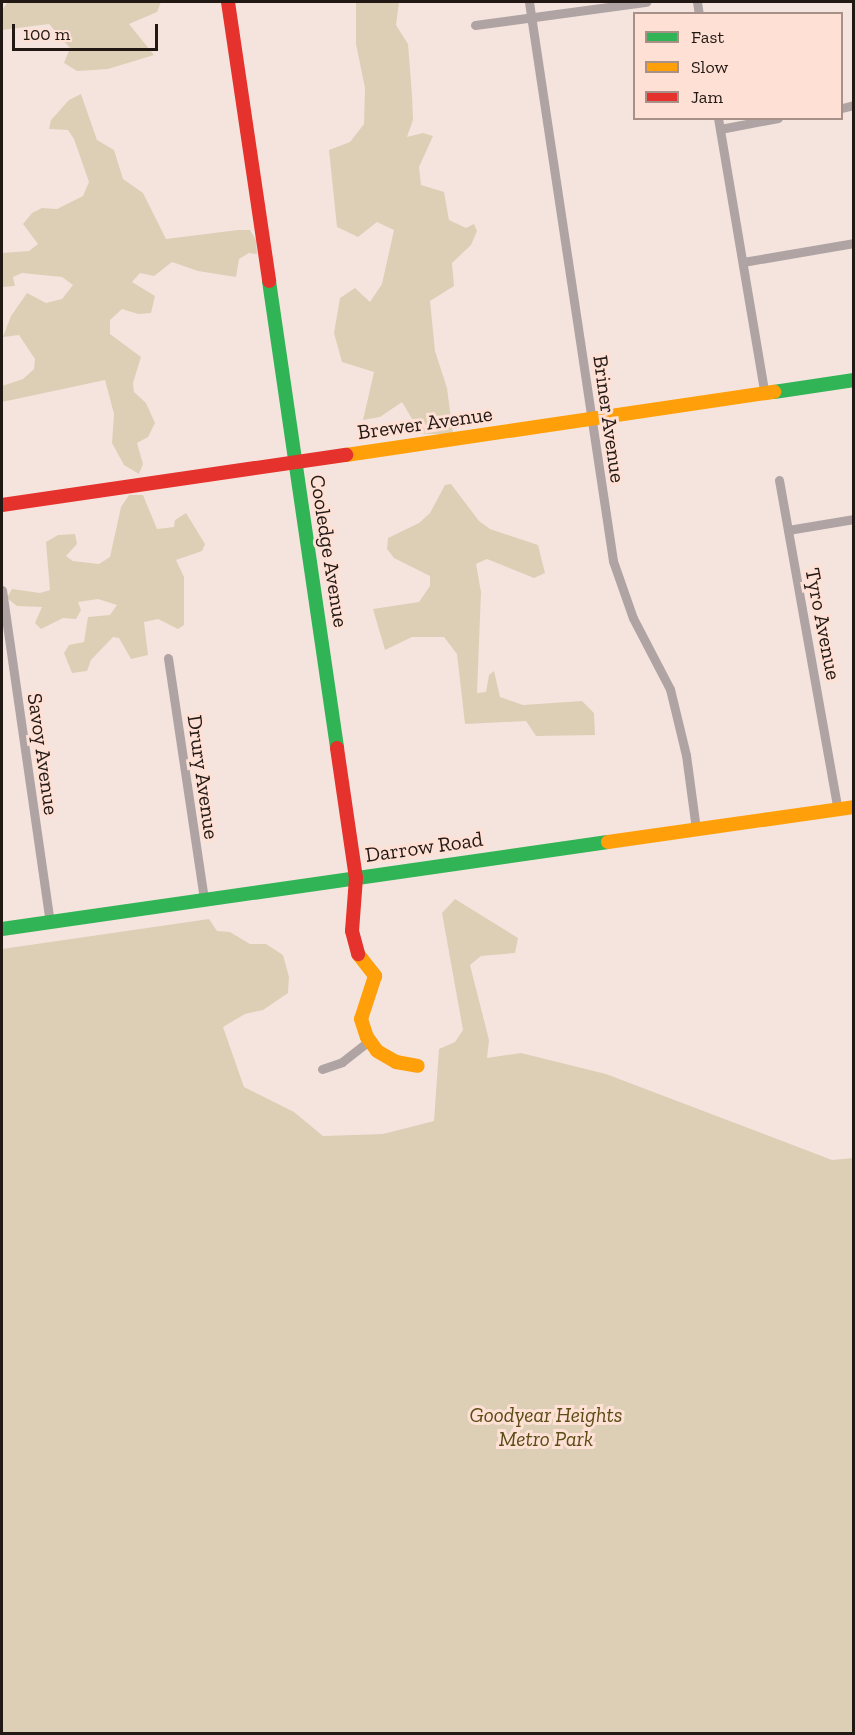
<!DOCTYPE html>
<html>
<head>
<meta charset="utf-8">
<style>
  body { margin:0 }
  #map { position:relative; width:855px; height:1735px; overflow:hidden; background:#f5e4de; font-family:"Zilla Slab",serif }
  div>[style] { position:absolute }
  .green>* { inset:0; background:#dccfb6 }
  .street>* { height:9px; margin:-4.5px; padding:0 4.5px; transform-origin:4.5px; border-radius:4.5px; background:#afa4a3 }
  .fast>* { height:14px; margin:-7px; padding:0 7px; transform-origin:7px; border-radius:7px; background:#30b455 }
  .slow>* { height:14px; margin:-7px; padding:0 7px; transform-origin:7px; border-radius:7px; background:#ff9f0a }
  .jam>* { height:14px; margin:-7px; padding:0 7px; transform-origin:7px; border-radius:7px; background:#e5322d }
  span { translate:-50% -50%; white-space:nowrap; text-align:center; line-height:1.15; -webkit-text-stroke:6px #fee0d5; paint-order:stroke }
  .street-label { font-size:21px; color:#221814 }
  .park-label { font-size:21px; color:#594c14; font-style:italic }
  .frame { position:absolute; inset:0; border:3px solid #221814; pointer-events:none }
  .legend { position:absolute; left:633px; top:12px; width:210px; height:108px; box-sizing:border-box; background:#fee0d5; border:2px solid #a69088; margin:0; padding:8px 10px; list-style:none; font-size:18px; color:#221814 }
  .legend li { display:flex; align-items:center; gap:12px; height:30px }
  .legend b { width:30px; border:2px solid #a69088 }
  .scale { position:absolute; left:12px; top:24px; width:146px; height:27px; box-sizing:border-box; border:3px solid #221814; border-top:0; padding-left:8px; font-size:18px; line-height:21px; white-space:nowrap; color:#221814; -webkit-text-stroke:4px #fee0d5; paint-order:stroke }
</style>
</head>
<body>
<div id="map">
  <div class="green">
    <i style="clip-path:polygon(8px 2px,161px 2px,157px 12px,129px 24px,154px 55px,108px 69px,77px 71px,64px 63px,70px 48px,49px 24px,2px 30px,2px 10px)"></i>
    <i style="clip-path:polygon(356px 2px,399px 2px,396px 25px,408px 44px,412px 95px,413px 120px,407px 137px,423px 133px,433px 136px,419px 167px,421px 185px,444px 192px,449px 220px,466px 228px,474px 224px,477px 231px,471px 245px,452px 263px,454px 286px,430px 301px,435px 351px,447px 388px,453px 434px,421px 434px,402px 402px,380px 417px,363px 420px,374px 372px,342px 362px,334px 333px,340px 298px,355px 288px,370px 302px,382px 284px,394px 230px,377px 222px,358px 237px,337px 227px,329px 150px,350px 142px,364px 124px,365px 88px,356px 44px)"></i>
    <i style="clip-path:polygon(81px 94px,97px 140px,114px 150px,123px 179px,143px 193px,166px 239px,238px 230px,250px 230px,256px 240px,257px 254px,249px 253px,239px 259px,236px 277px,198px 271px,172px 262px,154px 276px,140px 273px,132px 282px,155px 296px,151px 313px,138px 314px,122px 309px,110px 320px,110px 334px,141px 357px,133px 383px,134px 392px,146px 403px,155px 423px,148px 437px,137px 443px,143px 464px,139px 474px,124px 465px,112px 443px,114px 414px,105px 380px,2px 402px,2px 386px,23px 379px,34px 369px,35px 359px,19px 335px,3px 337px,11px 316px,27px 293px,46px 303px,62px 299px,73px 285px,62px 277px,22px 273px,13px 277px,15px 286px,2px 287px,2px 253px,29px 251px,38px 244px,23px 224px,32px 213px,42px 208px,57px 209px,83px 196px,89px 182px,74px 139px,68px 130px,49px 129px,51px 120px,69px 100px)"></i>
    <i style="clip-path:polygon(451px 484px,479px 521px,490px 529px,538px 545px,545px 573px,534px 578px,487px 559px,476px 564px,481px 592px,477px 693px,486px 692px,489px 675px,494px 671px,500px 697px,523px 705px,582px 701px,594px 713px,595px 735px,536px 736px,526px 721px,465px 724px,457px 654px,444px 637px,412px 637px,385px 650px,373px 609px,419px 602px,430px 586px,430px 576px,394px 558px,387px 549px,388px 538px,419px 523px,430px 513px,445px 485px)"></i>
    <i style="clip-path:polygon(129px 495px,143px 495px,157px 529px,174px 527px,175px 520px,186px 513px,205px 544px,202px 551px,176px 560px,184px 577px,184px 625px,178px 629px,158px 619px,144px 622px,148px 655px,131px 659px,119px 638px,113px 637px,91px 660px,87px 671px,72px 673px,64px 653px,69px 645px,84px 642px,88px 617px,110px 615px,117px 605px,98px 599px,78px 602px,81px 610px,76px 619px,63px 618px,41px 629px,35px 623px,42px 607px,17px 606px,7px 598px,12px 589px,40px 593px,50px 590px,46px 542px,58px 535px,75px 534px,77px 544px,66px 556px,73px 561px,99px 564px,110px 557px,121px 507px)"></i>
    <i style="clip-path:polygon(455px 899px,518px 938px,515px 953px,481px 956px,470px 965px,489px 1040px,487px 1058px,521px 1053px,606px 1074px,832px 1160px,853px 1158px,853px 1733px,2px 1733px,2px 949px,209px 919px,217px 931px,230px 932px,250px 944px,266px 944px,283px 955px,289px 977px,288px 993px,263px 1010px,245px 1014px,223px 1027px,244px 1087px,294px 1112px,323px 1136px,383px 1134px,434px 1121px,439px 1049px,455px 1042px,463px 1030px,442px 913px)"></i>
  </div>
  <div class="street">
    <i style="left:529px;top:2px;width:565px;rotate:81.45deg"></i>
    <i style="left:613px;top:561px;width:60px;rotate:70.7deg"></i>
    <i style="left:633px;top:618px;width:80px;rotate:62.5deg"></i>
    <i style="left:670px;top:689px;width:68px;rotate:76.4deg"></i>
    <i style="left:686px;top:755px;width:75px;rotate:82.3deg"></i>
    <i style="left:697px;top:2px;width:12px;rotate:81deg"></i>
    <i style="left:475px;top:25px;width:173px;rotate:-7.7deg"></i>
    <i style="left:842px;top:108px;width:12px;rotate:-14deg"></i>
    <i style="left:718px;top:118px;width:281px;rotate:80.4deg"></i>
    <i style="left:720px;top:129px;width:59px;rotate:-10.7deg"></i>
    <i style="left:743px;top:262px;width:113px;rotate:-9.7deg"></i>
    <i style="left:779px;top:480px;width:335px;rotate:79.9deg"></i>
    <i style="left:788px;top:530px;width:67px;rotate:-9.5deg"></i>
    <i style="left:2px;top:590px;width:335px;rotate:81.8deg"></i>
    <i style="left:168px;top:658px;width:245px;rotate:81.5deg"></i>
    <i style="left:322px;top:1069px;width:21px;rotate:-19deg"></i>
    <i style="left:342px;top:1062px;width:34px;rotate:-38deg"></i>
  </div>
  <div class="fast">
    <i style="left:269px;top:281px;width:472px;rotate:81.7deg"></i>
    <i style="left:774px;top:392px;width:81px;rotate:-8.5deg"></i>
    <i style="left:2px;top:929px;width:612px;rotate:-8.17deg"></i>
  </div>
  <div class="slow">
    <i style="left:346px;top:455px;width:433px;rotate:-8.4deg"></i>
    <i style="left:608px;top:842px;width:248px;rotate:-8.1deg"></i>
    <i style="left:358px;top:954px;width:28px;rotate:52deg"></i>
    <i style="left:375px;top:976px;width:45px;rotate:108deg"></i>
    <i style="left:361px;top:1019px;width:19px;rotate:72deg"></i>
    <i style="left:367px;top:1037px;width:17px;rotate:54deg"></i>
    <i style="left:377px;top:1051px;width:22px;rotate:30deg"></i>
    <i style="left:396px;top:1062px;width:22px;rotate:10deg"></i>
  </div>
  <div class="jam">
    <i style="left:228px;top:2px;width:282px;rotate:81.6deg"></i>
    <i style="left:2px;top:505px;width:348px;rotate:-8.3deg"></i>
    <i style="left:337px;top:748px;width:131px;rotate:81.7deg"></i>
    <i style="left:356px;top:878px;width:53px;rotate:94.3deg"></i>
    <i style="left:352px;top:931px;width:24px;rotate:75deg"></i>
  </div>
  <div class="street-label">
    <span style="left:609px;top:419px;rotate:82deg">Briner Avenue</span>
    <span style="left:425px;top:423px;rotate:-8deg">Brewer Avenue</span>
    <span style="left:329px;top:551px;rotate:81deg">Cooledge Avenue</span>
    <span style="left:823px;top:624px;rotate:79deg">Tyro Avenue</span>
    <span style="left:43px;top:754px;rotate:82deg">Savoy Avenue</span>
    <span style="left:203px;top:777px;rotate:82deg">Drury Avenue</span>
    <span style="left:424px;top:847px;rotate:-8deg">Darrow Road</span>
  </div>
  <div class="park-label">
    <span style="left:546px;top:1427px">Goodyear Heights<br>Metro Park</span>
  </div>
  <div class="frame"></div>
  <ul class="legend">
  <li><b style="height:8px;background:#30b455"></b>Fast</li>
  <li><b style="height:8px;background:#ff9f0a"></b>Slow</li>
  <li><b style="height:8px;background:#e5322d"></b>Jam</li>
  </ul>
  <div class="scale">100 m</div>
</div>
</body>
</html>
